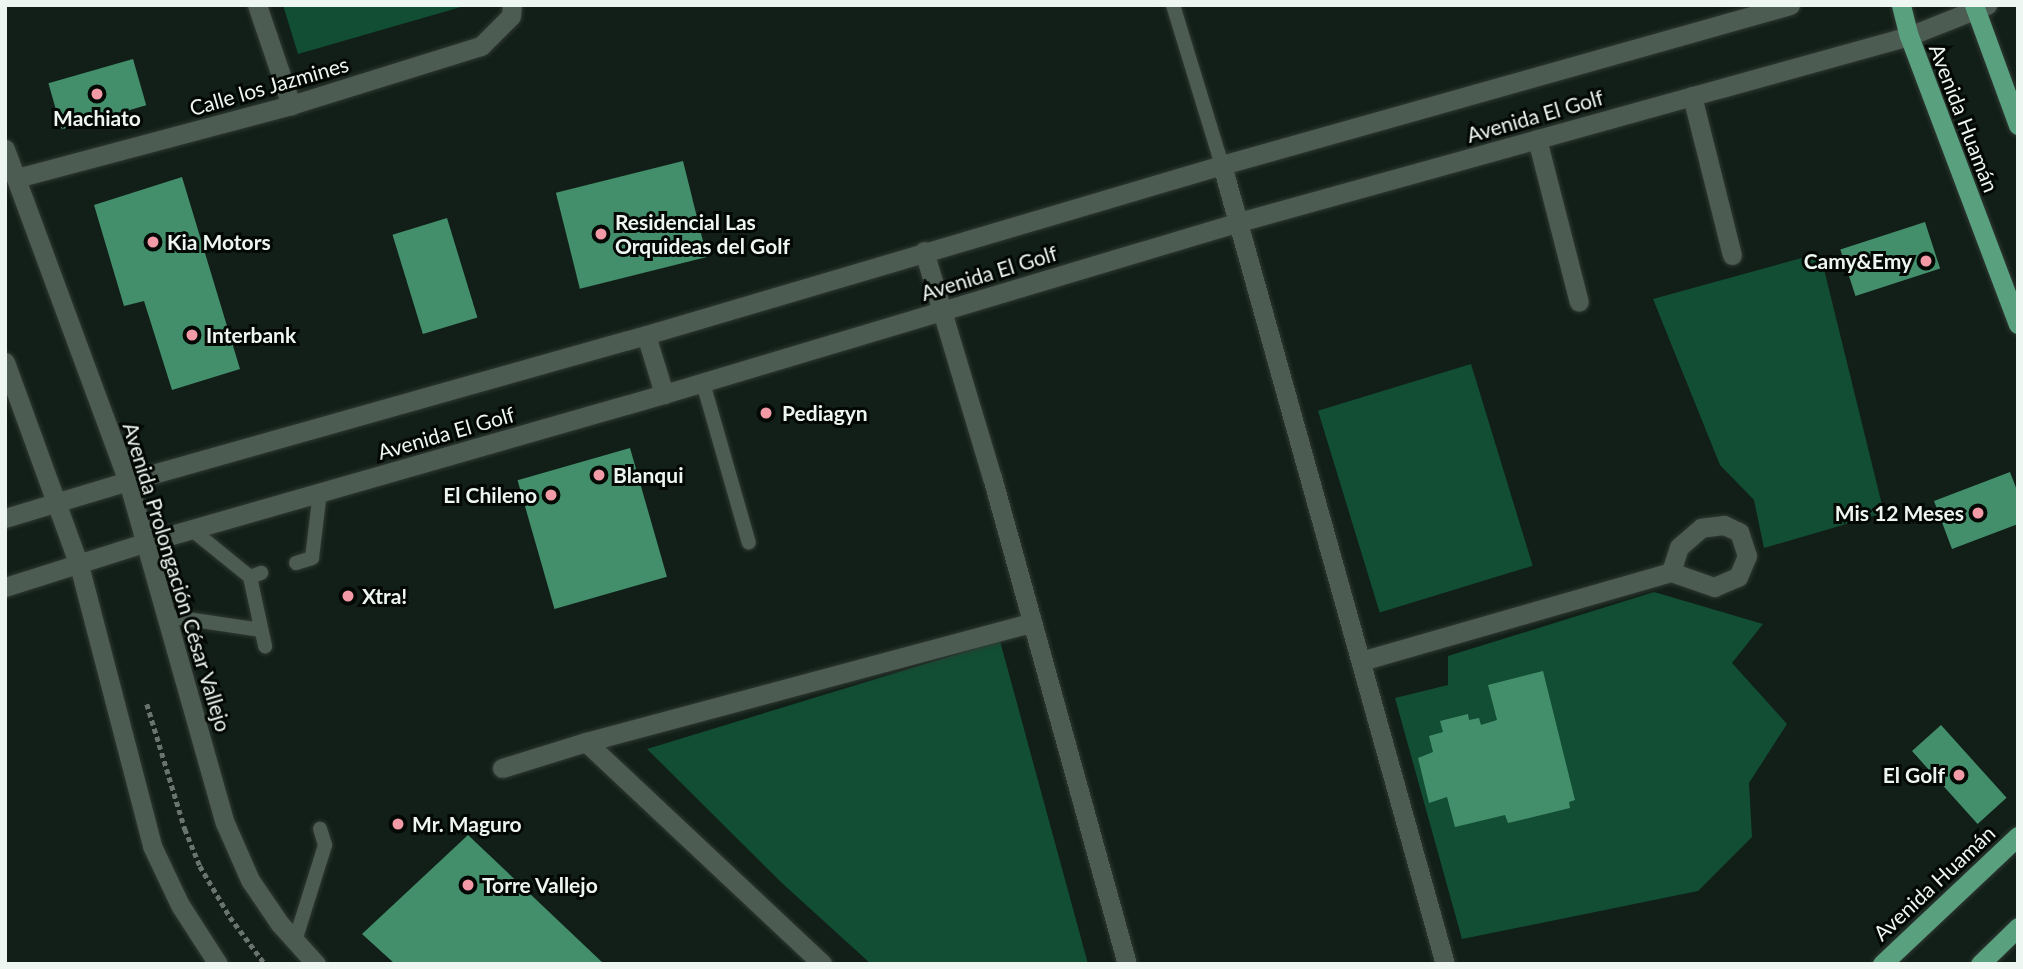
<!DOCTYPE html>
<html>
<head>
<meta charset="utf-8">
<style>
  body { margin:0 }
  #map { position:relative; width:2023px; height:969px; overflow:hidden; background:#111f18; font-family:Lato,sans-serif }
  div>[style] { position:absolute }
  .green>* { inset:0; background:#124e34; transform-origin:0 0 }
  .building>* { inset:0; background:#448f6b; transform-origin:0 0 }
  .path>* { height:4.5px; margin-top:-2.25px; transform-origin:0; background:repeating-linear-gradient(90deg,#68746d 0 5px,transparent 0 8.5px) }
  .roads { filter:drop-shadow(0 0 2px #303833) drop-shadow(0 0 2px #303833) }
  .service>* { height:14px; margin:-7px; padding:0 7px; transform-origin:7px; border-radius:7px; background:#4c5c53 }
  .minor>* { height:19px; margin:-9.5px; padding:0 9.5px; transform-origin:9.5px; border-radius:9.5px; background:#4c5c53 }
  .tertiary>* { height:19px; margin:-9.5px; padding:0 9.5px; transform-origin:9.5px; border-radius:9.5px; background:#4c5c53 }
  .secondary>* { height:19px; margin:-9.5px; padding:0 9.5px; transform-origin:9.5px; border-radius:9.5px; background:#4c5c53 }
  .primary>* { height:19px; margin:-9.5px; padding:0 9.5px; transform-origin:9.5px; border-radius:9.5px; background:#59a07e }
  .dots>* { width:19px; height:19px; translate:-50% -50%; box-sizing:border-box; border:4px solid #040805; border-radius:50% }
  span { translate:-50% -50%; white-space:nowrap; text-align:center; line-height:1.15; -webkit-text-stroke:6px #040805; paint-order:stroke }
  .street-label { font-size:21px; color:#edf6f0 }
  .poi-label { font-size:21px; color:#edf6f0; font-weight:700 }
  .left { translate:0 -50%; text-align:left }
  .right { translate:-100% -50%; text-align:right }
  .frame { position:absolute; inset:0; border:7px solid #edf6f0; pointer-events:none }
</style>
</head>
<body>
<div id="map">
  <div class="green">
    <i style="clip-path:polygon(283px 5px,468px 5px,298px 54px)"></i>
    <i style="clip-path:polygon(1820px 253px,1884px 513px,1764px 548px,1754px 500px,1720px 465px,1653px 299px)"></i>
    <i style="left:1471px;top:364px;width:211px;height:160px;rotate:73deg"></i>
    <i style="clip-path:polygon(1654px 592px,1763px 624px,1732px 663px,1787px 724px,1749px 783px,1752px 837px,1698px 891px,1462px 939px,1395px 698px,1448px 685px,1448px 656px)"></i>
    <i style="clip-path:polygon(1000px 641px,1088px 964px,871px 964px,783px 884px,647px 749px)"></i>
  </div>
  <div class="building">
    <i style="left:133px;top:59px;width:48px;height:88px;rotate:74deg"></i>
    <i style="left:683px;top:161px;width:99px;height:131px;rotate:76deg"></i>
    <i style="clip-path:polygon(182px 177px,240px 369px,172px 390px,144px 301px,124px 306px,94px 205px)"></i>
    <i style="left:447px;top:218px;width:104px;height:57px;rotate:73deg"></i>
    <i style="left:1925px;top:222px;width:49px;height:89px;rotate:72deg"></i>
    <i style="left:630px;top:448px;width:134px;height:117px;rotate:74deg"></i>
    <i style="clip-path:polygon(2010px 472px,2018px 493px,2018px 524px,1952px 549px,1934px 501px)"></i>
    <i style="clip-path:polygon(1543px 671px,1575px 800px,1569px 802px,1570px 808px,1508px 823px,1505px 815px,1455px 827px,1447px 797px,1429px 803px,1418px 758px,1433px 752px,1429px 736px,1443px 732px,1440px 721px,1468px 714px,1469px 720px,1479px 718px,1481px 725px,1497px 720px,1488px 685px)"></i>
    <i style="left:1941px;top:725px;width:98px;height:39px;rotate:48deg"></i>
    <i style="clip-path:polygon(468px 835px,604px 964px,395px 964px,362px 934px)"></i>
  </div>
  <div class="path">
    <i style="left:147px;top:704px;width:131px;rotate:73.1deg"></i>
    <i style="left:185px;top:829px;width:40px;rotate:68deg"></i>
    <i style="left:200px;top:866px;width:59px;rotate:59.5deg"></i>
    <i style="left:230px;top:917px;width:59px;rotate:53.3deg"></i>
  </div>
  <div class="roads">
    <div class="service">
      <i style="left:1173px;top:5px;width:167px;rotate:73deg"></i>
      <i style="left:703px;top:383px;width:166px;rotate:74deg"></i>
      <i style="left:191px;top:529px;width:76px;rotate:39.1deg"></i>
      <i style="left:250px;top:577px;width:12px;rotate:-20deg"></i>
      <i style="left:296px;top:563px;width:17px;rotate:-17deg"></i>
      <i style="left:312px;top:558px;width:66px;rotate:-83.1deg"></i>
      <i style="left:250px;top:577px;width:71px;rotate:77.7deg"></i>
      <i style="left:167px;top:616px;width:95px;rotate:8.5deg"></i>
      <i style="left:295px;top:941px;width:101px;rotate:-72.6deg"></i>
      <i style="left:325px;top:845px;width:17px;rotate:-107deg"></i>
    </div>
    <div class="minor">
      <i style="left:257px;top:5px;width:106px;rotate:71.2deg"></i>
      <i style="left:1692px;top:96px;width:164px;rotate:75.9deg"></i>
      <i style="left:1537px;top:139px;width:168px;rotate:75.6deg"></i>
      <i style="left:1222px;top:165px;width:830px;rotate:74.41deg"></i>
      <i style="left:17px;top:178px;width:284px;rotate:-14.9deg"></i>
      <i style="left:291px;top:105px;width:199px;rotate:-17.3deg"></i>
      <i style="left:481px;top:46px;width:42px;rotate:-45deg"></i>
      <i style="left:511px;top:16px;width:11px;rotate:-85deg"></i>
      <i style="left:924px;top:251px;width:236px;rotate:73.3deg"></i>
      <i style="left:992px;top:477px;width:505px;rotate:74.51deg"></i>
      <i style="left:1361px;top:661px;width:323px;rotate:-16deg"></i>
      <i style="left:1671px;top:572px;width:46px;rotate:19.2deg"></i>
      <i style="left:1714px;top:587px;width:26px;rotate:-23deg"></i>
      <i style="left:1738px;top:577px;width:23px;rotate:-67deg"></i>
      <i style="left:1747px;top:556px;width:25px;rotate:-108deg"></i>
      <i style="left:1739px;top:532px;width:17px;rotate:-155deg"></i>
      <i style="left:1724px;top:525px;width:23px;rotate:173deg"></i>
      <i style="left:1701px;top:528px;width:29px;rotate:139deg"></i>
      <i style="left:1679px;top:547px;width:26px;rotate:108deg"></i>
      <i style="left:586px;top:742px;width:324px;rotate:43.2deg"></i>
      <i style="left:502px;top:768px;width:88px;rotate:-17.2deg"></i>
      <i style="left:586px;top:742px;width:461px;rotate:-15deg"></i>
    </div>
    <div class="tertiary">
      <i style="left:5px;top:518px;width:128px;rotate:-16.7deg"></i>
      <i style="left:5px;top:587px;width:149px;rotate:-17.6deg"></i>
    </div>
    <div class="secondary">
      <i style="left:5px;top:149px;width:354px;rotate:69.7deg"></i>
      <i style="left:128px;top:481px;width:355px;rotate:74.2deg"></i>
      <i style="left:225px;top:823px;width:62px;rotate:66.3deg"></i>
      <i style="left:250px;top:880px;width:53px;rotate:55.7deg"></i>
      <i style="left:280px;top:924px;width:54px;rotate:48deg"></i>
      <i style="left:646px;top:335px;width:62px;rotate:73deg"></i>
      <i style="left:5px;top:362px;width:216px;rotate:70deg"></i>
      <i style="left:79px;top:565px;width:290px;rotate:75.4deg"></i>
      <i style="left:152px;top:846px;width:65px;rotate:64.6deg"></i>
      <i style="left:180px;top:905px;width:70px;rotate:57.2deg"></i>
      <i style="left:128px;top:481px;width:538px;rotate:-15.74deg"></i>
      <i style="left:646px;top:335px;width:601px;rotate:-16.44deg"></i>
      <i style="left:1222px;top:165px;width:590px;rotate:-15.73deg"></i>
      <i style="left:147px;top:542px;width:538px;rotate:-15.97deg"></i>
      <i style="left:664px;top:394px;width:600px;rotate:-16.65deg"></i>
      <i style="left:1239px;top:222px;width:695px;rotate:-15.52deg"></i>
      <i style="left:1909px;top:36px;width:84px;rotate:-21.7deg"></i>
    </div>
    <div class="primary">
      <i style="left:1901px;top:5px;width:32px;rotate:76deg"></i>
      <i style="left:1909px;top:36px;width:308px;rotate:69.3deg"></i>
      <i style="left:1974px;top:5px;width:128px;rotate:69.9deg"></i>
      <i style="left:1882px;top:964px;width:187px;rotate:-43.3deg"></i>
      <i style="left:1980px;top:964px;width:53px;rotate:-44.2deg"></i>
    </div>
  </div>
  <div class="dots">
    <i style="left:97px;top:94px;background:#f39aa7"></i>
    <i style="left:601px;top:234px;background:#f39aa7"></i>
    <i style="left:153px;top:242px;background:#f39aa7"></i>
    <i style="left:1926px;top:261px;background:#f39aa7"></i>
    <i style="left:192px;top:335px;background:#f39aa7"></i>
    <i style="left:766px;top:413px;background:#f39aa7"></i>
    <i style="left:599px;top:475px;background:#f39aa7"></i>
    <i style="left:551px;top:495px;background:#f39aa7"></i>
    <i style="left:1978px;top:513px;background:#f39aa7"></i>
    <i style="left:348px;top:596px;background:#f39aa7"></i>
    <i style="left:1959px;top:775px;background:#f39aa7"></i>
    <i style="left:398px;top:824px;background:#f39aa7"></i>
    <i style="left:468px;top:885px;background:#f39aa7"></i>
  </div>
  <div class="street-label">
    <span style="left:269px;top:86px;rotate:-16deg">Calle los Jazmines</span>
    <span style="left:1535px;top:116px;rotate:-16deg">Avenida El Golf</span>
    <span style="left:1964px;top:118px;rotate:69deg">Avenida Huamán</span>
    <span style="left:989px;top:273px;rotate:-17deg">Avenida El Golf</span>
    <span style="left:446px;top:433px;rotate:-16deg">Avenida El Golf</span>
    <span style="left:177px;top:577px;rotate:73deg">Avenida Prolongación César Vallejo</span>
    <span style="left:1934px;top:883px;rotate:-43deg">Avenida Huamán</span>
  </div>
  <div class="poi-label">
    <span style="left:97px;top:118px">Machiato</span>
    <span class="left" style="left:615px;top:234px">Residencial Las<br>Orquideas del Golf</span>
    <span class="left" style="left:167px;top:242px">Kia Motors</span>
    <span class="right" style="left:1912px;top:261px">Camy&amp;Emy</span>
    <span class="left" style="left:206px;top:335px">Interbank</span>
    <span class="left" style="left:782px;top:413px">Pediagyn</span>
    <span class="left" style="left:613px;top:475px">Blanqui</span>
    <span class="right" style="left:537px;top:495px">El Chileno</span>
    <span class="right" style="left:1964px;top:513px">Mis 12 Meses</span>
    <span class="left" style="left:362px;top:596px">Xtra!</span>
    <span class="right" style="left:1945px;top:775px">El Golf</span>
    <span class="left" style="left:412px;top:824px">Mr. Maguro</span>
    <span class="left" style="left:482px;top:885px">Torre Vallejo</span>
  </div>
  <div class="frame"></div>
</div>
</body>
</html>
